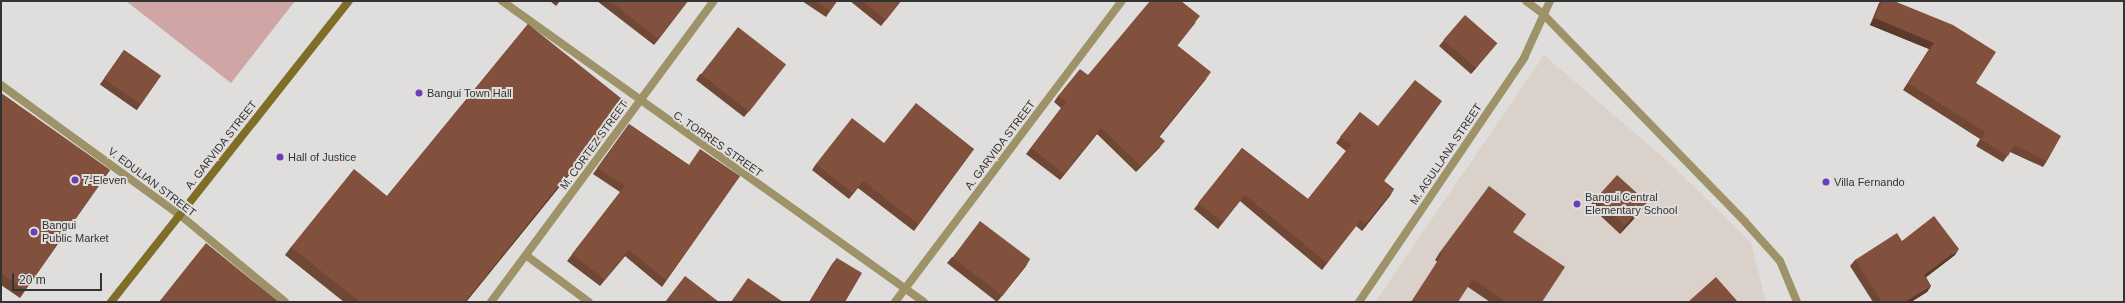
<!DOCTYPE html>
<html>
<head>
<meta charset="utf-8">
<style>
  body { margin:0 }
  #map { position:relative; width:2125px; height:303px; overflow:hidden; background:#e0dedc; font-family:Arial,sans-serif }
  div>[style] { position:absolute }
  .built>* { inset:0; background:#dad2ca }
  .green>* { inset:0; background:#cfa5a6 }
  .street>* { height:8px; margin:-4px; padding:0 4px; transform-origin:4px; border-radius:4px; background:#9e9368 }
  .secondary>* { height:8px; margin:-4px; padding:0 4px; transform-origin:4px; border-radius:4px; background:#7f6e28 }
  .wall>* { inset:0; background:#704634; transform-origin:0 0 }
  .shaded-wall>* { inset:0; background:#5b392b }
  .building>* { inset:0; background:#82513d; transform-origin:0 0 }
  .dots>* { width:11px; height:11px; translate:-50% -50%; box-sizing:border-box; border:2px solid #e0dedc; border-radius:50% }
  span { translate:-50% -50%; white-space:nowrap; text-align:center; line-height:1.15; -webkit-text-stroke:4px #e0dedc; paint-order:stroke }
  .poi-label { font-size:11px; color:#343333 }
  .left { translate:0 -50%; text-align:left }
  .street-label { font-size:11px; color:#343333 }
  .frame { position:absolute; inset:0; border:2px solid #343333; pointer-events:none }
  .scale { position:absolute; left:12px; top:273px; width:90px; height:18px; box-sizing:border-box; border:2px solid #343333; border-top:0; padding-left:5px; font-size:12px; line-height:14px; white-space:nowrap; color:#343333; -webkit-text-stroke:3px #e0dedc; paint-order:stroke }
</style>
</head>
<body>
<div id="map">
  <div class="built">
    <i style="clip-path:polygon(1544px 55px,1671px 164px,1751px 243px,1766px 302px,1375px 302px)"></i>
  </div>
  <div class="green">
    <i style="clip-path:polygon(126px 1px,295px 1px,231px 83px)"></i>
  </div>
  <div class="street">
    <i style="left:502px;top:1px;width:518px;rotate:35.5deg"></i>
    <i style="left:1526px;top:1px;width:21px;rotate:37deg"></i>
    <i style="left:1543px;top:14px;width:290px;rotate:45.8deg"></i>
    <i style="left:1745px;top:222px;width:52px;rotate:48.1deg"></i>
    <i style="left:1780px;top:261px;width:44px;rotate:67.5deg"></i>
    <i style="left:1px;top:85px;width:221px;rotate:36deg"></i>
    <i style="left:180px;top:215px;width:136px;rotate:39.6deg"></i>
    <i style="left:527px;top:256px;width:77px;rotate:36.6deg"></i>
    <i style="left:491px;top:302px;width:375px;rotate:-53.5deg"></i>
    <i style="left:895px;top:302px;width:377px;rotate:-53deg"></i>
    <i style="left:1359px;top:302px;width:295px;rotate:-55.9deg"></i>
    <i style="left:1524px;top:58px;width:63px;rotate:-65.5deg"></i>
  </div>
  <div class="secondary">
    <i style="left:111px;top:302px;width:384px;rotate:-51.7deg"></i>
  </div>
  <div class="wall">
    <i style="clip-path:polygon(550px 1px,560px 1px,556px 6px)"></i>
    <i style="clip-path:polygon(597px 1px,688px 1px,654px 45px)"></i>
    <i style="clip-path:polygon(802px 1px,837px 1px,826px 17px)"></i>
    <i style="clip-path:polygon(850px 1px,901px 1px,881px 26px)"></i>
    <i style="clip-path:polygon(1881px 1px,1894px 1px,1976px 83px,2047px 161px,2043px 167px,2010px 152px,2003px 162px,1976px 146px,1980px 139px,1903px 90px,1929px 49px,1870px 25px,1879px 3px)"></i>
    <i style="clip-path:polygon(1196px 22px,1177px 46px,1206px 79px,1160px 136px,1160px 147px,1136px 172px,1097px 134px,1060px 180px,1026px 154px,1061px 108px,1054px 102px,1058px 96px,1088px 75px)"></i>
    <i style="clip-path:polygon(528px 24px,589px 160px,583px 168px,578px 164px,466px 302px,344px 302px,285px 255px,291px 247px,387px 196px)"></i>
    <i style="clip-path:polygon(1444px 40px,1492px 49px,1471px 74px,1439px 46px)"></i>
    <i style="left:124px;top:50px;width:45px;height:42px;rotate:35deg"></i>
    <i style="clip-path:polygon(781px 70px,744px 117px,696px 80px,700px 74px)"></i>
    <i style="clip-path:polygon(1px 93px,110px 170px,20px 298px,1px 285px)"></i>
    <i style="clip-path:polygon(1360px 112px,1384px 181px,1394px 189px,1362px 231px,1356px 226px,1322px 270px,1240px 201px,1218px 229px,1194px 209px,1242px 148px,1308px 199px,1346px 151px,1336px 143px)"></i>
    <i style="clip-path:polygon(629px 124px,689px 165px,740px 176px,662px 287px,625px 256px,600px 286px,567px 261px,620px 192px,593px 174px)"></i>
    <i style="clip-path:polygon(884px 143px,974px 149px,914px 231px,858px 188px,849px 199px,812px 170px,816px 164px)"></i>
    <i style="clip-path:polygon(1595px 198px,1647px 202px,1642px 210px,1620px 234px,1590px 206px)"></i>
    <i style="clip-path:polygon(1526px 214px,1513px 232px,1542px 302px,1490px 302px,1468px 287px,1435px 260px,1440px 252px)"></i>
    <i style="clip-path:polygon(1902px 241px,1955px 255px,1926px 277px,1931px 286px,1927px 292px,1911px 302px,1873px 302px,1850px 266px,1855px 260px)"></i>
    <i style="clip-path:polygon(952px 257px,1026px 266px,997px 302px,947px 263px)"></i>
    <i style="clip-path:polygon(837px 258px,845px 302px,809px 302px,832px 264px)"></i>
  </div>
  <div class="shaded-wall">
    <i style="clip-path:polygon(688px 1px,654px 45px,658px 39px)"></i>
    <i style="clip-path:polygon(1875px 18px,1934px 43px,1929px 49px,1870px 25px)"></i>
    <i style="clip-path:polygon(1497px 43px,1492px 49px,1471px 74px,1475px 67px)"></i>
    <i style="clip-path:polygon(786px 64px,781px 70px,744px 117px,748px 111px)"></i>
    <i style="clip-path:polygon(1211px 72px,1206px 79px,1155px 142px,1159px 136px)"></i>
    <i style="clip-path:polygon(1101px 128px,1097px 134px,1060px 180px,1064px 174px)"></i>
    <i style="clip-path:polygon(1165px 141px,1160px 147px,1136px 172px,1141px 166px)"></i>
    <i style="clip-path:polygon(583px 156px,578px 164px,466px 302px,465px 302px)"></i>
    <i style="clip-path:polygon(1394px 189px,1390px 196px,1362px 231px,1366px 224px)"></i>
    <i style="clip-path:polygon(1647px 202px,1642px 210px,1620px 234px,1625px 226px)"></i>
    <i style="clip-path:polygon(1959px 249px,1955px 255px,1920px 282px,1924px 275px)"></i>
    <i style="clip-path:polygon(629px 250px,625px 256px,600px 286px,605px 280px)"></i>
    <i style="clip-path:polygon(1030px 259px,1026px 266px,997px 302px,1002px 296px)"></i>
    <i style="clip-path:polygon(1931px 286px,1927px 292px,1911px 302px,1905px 302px)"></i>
  </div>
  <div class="building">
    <i style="clip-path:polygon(610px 1px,688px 1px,658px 39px)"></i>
    <i style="clip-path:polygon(815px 1px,837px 1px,830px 11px)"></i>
    <i style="clip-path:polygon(862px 1px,901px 1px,886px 20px)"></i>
    <i style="clip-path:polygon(1150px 1px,1181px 1px,1200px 16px,1177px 45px,1211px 72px,1159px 136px,1165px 141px,1141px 166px,1101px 128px,1064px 174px,1031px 148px,1066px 102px,1058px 96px,1080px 69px,1088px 75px)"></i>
    <i style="clip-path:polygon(1882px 1px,1894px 1px,1953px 25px,1996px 52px,1976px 83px,2061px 136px,2047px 161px,2014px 145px,2008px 156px,1981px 140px,1985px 132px,1908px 83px,1934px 43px,1875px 18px)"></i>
    <i style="left:1465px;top:15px;width:43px;height:33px;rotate:41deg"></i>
    <i style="clip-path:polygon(528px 24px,627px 103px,589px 160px,583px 156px,465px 302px,360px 302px,291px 247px,354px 169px,387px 196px)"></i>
    <i style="left:738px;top:27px;width:61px;height:60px;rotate:38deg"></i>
    <i style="left:124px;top:50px;width:45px;height:35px;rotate:35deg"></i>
    <i style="clip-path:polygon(1415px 80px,1442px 101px,1384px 181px,1394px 189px,1366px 224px,1361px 220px,1327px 263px,1245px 195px,1223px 222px,1198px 203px,1242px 148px,1308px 199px,1351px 145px,1340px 137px,1360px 112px,1378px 126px)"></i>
    <i style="clip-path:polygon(1px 93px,110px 170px,25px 290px,1px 273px)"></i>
    <i style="clip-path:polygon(916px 103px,974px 149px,918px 224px,863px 181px,853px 193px,816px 164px,852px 118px,884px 143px)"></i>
    <i style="clip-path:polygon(629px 124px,689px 165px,700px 149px,740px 176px,666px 280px,629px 250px,605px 280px,572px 254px,625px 186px,597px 168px)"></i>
    <i style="left:1617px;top:175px;width:40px;height:32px;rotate:42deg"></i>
    <i style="clip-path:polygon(1489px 186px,1526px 214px,1513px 232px,1565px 267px,1542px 302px,1506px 302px,1473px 279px,1458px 302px,1411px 302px,1442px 254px,1440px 252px)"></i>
    <i style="clip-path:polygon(1934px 216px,1959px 249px,1924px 275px,1931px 286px,1905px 302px,1882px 302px,1855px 260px,1897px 233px,1902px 241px)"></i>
    <i style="left:980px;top:221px;width:63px;height:46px;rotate:37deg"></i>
    <i style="clip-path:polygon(206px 243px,279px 302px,159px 302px)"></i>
    <i style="clip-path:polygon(837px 258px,862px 273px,845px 302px,810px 302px)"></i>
    <i style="clip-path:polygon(685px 276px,719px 302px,665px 302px)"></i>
    <i style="clip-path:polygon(1716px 277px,1738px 302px,1688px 302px)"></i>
    <i style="clip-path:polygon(748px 278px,783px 302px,731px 302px)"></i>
  </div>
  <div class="dots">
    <i style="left:419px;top:93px;background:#6e3cb4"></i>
    <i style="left:280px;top:157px;background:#6e3cb4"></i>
    <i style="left:75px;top:180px;background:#6e3cb4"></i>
    <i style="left:1826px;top:182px;background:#6e3cb4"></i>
    <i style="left:1577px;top:204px;background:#6e3cb4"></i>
    <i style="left:34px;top:232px;background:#6e3cb4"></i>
  </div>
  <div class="poi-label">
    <span class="left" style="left:427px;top:93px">Bangui Town Hall</span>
    <span class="left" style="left:288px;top:157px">Hall of Justice</span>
    <span class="left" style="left:83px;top:180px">7-Eleven</span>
    <span class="left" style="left:1834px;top:182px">Villa Fernando</span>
    <span class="left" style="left:1585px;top:204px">Bangui Central<br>Elementary School</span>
    <span class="left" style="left:42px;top:232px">Bangui<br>Public Market</span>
  </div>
  <div class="street-label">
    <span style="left:718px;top:144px;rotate:35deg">C. TORRES STREET</span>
    <span style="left:221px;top:145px;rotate:-52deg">A. GARVIDA STREET</span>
    <span style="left:594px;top:145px;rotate:-54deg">M. CORTEZ STREET</span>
    <span style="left:1000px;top:145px;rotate:-53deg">A. GARVIDA STREET</span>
    <span style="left:1446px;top:154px;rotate:-56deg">M. AGULLANA STREET</span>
    <span style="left:152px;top:182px;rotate:37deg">V. EDULIAN STREET</span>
  </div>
  <div class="frame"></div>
  <div class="scale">20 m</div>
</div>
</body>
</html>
